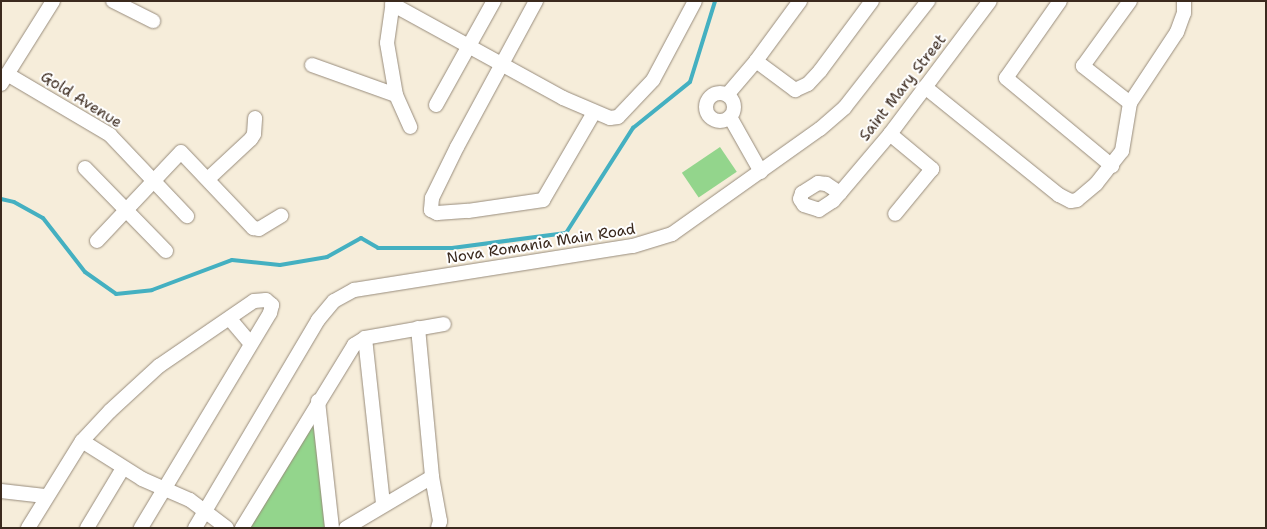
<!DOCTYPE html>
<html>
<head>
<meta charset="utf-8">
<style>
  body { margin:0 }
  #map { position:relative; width:1267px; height:529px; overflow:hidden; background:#f6edda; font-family:"Shantell Sans",sans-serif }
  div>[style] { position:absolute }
  .green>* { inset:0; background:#93d58c; transform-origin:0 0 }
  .stream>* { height:4px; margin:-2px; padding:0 2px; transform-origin:2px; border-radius:2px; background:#44b0c1 }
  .roads { filter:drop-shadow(0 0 1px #988c7c) drop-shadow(0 0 1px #988c7c) }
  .minor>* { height:14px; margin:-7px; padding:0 7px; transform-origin:7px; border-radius:7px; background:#fff }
  .minor>.ring { margin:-7px; padding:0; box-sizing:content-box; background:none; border:14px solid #fff; border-radius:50% }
  span { translate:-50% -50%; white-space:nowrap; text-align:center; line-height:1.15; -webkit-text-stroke:4px #fff; paint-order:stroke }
  .street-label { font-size:15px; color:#3b2a1e }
  .frame { position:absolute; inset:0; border:2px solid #3b2a1e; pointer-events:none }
</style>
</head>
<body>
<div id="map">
  <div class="green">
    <i style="left:720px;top:147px;width:30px;height:46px;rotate:56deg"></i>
    <i style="clip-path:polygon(314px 417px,327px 528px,247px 528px)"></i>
  </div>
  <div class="stream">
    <i style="left:1px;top:199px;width:13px;rotate:13deg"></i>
    <i style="left:14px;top:202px;width:33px;rotate:29deg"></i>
    <i style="left:43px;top:218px;width:68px;rotate:52.1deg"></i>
    <i style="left:85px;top:272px;width:38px;rotate:35deg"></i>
    <i style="left:116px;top:294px;width:36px;rotate:-6deg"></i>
    <i style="left:152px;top:290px;width:85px;rotate:-20.6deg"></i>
    <i style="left:232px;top:260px;width:48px;rotate:5.9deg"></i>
    <i style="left:280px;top:265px;width:48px;rotate:-9.7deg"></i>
    <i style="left:327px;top:257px;width:39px;rotate:-29deg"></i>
    <i style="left:361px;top:238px;width:20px;rotate:30deg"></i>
    <i style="left:378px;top:248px;width:74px"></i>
    <i style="left:452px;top:248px;width:115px;rotate:-7.5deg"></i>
    <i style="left:566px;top:233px;width:125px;rotate:-57.5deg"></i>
    <i style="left:633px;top:128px;width:73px;rotate:-38.9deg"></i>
    <i style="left:690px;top:82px;width:85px;rotate:-72.8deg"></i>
  </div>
  <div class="roads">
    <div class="minor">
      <i style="left:113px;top:1px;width:45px;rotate:26.6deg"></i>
      <i style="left:393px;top:1px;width:42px;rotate:98.1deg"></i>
      <i style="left:387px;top:43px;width:53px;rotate:80.2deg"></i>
      <i style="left:396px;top:95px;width:35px;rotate:66deg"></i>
      <i style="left:536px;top:1px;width:166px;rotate:118.4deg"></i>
      <i style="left:457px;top:147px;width:57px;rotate:116.1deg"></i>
      <i style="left:432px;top:198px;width:12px;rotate:95deg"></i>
      <i style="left:431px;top:210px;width:7px;rotate:27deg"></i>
      <i style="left:437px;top:213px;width:31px;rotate:-4deg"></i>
      <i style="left:468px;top:211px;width:76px;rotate:-8.3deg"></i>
      <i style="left:543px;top:200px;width:99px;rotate:-59.8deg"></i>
      <i style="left:800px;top:1px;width:74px;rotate:126.3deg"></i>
      <i style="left:756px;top:61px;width:49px;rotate:36.6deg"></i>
      <i style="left:795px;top:90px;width:14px;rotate:-25deg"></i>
      <i style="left:808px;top:84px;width:18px;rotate:-47deg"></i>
      <i style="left:820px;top:71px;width:87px;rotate:-53.4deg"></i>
      <i style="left:1060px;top:1px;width:94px;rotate:125deg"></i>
      <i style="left:1006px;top:78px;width:138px;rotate:39.7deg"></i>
      <i style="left:392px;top:4px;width:195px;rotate:28.8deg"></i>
      <i style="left:563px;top:98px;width:51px;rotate:23.1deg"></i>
      <i style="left:610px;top:118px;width:8px;rotate:-7deg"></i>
      <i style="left:618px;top:117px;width:51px;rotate:-46.6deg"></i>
      <i style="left:653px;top:80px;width:89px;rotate:-62deg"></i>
      <i style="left:312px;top:65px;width:89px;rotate:19.7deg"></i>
      <i style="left:7px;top:74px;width:120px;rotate:30.6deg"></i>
      <i style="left:110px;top:135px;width:112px;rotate:46.5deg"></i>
      <i style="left:1px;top:84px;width:98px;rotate:-57.9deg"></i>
      <i style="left:925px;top:87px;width:172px;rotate:38.9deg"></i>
      <i style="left:1059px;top:195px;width:13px;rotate:27deg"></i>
      <i style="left:1071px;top:201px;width:6px;rotate:-9deg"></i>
      <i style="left:1077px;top:200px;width:25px;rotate:-40deg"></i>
      <i style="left:1096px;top:184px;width:42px;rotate:-51.8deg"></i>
      <i style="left:1122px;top:151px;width:49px;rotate:-80.5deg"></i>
      <i style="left:1130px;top:103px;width:85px;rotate:-56.5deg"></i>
      <i style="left:1177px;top:32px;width:20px;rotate:-70deg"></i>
      <i style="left:1184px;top:13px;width:12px;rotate:-90deg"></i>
      <i class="ring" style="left:706px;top:93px;width:14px;height:14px"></i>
      <i style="left:727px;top:95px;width:45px;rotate:-49.5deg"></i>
      <i style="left:1130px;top:103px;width:60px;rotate:-141.8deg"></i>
      <i style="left:1083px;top:66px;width:80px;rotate:-54.1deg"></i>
      <i style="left:436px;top:105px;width:119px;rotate:-60.9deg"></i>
      <i style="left:730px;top:117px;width:63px;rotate:60.6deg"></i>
      <i style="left:890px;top:134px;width:55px;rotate:39.8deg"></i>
      <i style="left:932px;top:169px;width:58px;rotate:129.4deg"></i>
      <i style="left:85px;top:168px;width:116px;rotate:45.7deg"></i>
      <i style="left:209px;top:178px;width:57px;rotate:-42.9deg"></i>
      <i style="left:251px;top:139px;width:6px;rotate:-59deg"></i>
      <i style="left:254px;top:134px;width:16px;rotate:-86deg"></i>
      <i style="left:840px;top:193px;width:17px;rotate:-147deg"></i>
      <i style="left:826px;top:184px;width:8px;rotate:-173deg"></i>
      <i style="left:818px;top:183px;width:19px;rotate:148deg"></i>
      <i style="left:802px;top:193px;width:6px;rotate:108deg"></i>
      <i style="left:800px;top:199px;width:7px;rotate:56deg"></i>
      <i style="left:804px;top:205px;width:16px;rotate:18deg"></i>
      <i style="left:819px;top:210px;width:17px;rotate:-33deg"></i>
      <i style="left:833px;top:201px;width:11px;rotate:-49deg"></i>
      <i style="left:840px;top:193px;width:77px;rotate:-49.7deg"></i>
      <i style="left:890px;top:134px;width:166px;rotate:-53.1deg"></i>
      <i style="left:97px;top:241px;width:122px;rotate:-46.7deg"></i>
      <i style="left:181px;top:152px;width:105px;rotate:46.5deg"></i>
      <i style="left:253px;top:228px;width:6px;rotate:9deg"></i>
      <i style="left:259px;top:229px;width:26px;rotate:-31deg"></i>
      <i style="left:230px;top:319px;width:31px;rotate:50deg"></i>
      <i style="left:418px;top:328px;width:150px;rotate:84.6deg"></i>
      <i style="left:432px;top:477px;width:45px;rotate:79.7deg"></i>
      <i style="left:440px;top:521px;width:7px;rotate:106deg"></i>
      <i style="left:365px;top:338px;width:168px;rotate:83.8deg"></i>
      <i style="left:318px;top:401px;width:128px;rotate:83.7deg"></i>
      <i style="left:82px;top:441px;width:71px;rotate:32.3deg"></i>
      <i style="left:142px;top:479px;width:52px;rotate:23.6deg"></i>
      <i style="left:190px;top:500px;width:46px;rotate:37.1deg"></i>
      <i style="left:1px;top:491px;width:44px;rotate:6.5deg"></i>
      <i style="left:28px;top:528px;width:102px;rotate:-58.2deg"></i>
      <i style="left:82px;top:441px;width:41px;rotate:-47deg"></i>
      <i style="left:110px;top:411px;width:67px;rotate:-42.6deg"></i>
      <i style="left:159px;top:366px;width:115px;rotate:-34.4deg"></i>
      <i style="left:254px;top:301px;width:12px;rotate:-5deg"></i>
      <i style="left:266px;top:300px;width:8px;rotate:40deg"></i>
      <i style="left:272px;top:305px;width:8px;rotate:104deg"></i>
      <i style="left:270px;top:313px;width:251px;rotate:121deg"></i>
      <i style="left:87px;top:528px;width:70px;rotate:-59deg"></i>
      <i style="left:195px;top:528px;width:242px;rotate:-59.4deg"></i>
      <i style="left:318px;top:320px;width:25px;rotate:-50deg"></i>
      <i style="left:334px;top:301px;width:23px;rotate:-29deg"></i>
      <i style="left:354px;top:290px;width:282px;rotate:-9deg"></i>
      <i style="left:633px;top:246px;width:41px;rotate:-17.1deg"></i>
      <i style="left:672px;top:234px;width:181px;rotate:-35.4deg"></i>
      <i style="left:820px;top:129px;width:33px;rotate:-41deg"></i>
      <i style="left:845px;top:107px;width:135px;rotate:-51.9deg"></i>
      <i style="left:242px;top:528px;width:215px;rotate:-58.5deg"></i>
      <i style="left:354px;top:345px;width:13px;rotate:-32deg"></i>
      <i style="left:365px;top:338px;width:80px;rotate:-10deg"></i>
      <i style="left:346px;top:528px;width:100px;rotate:-30.7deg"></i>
    </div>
  </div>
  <div class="street-label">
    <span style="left:903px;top:88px;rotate:-52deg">Saint Mary Street</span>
    <span style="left:81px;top:100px;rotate:32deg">Gold Avenue</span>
    <span style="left:541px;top:244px;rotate:-9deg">Nova Romania Main Road</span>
  </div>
  <div class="frame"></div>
</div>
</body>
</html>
